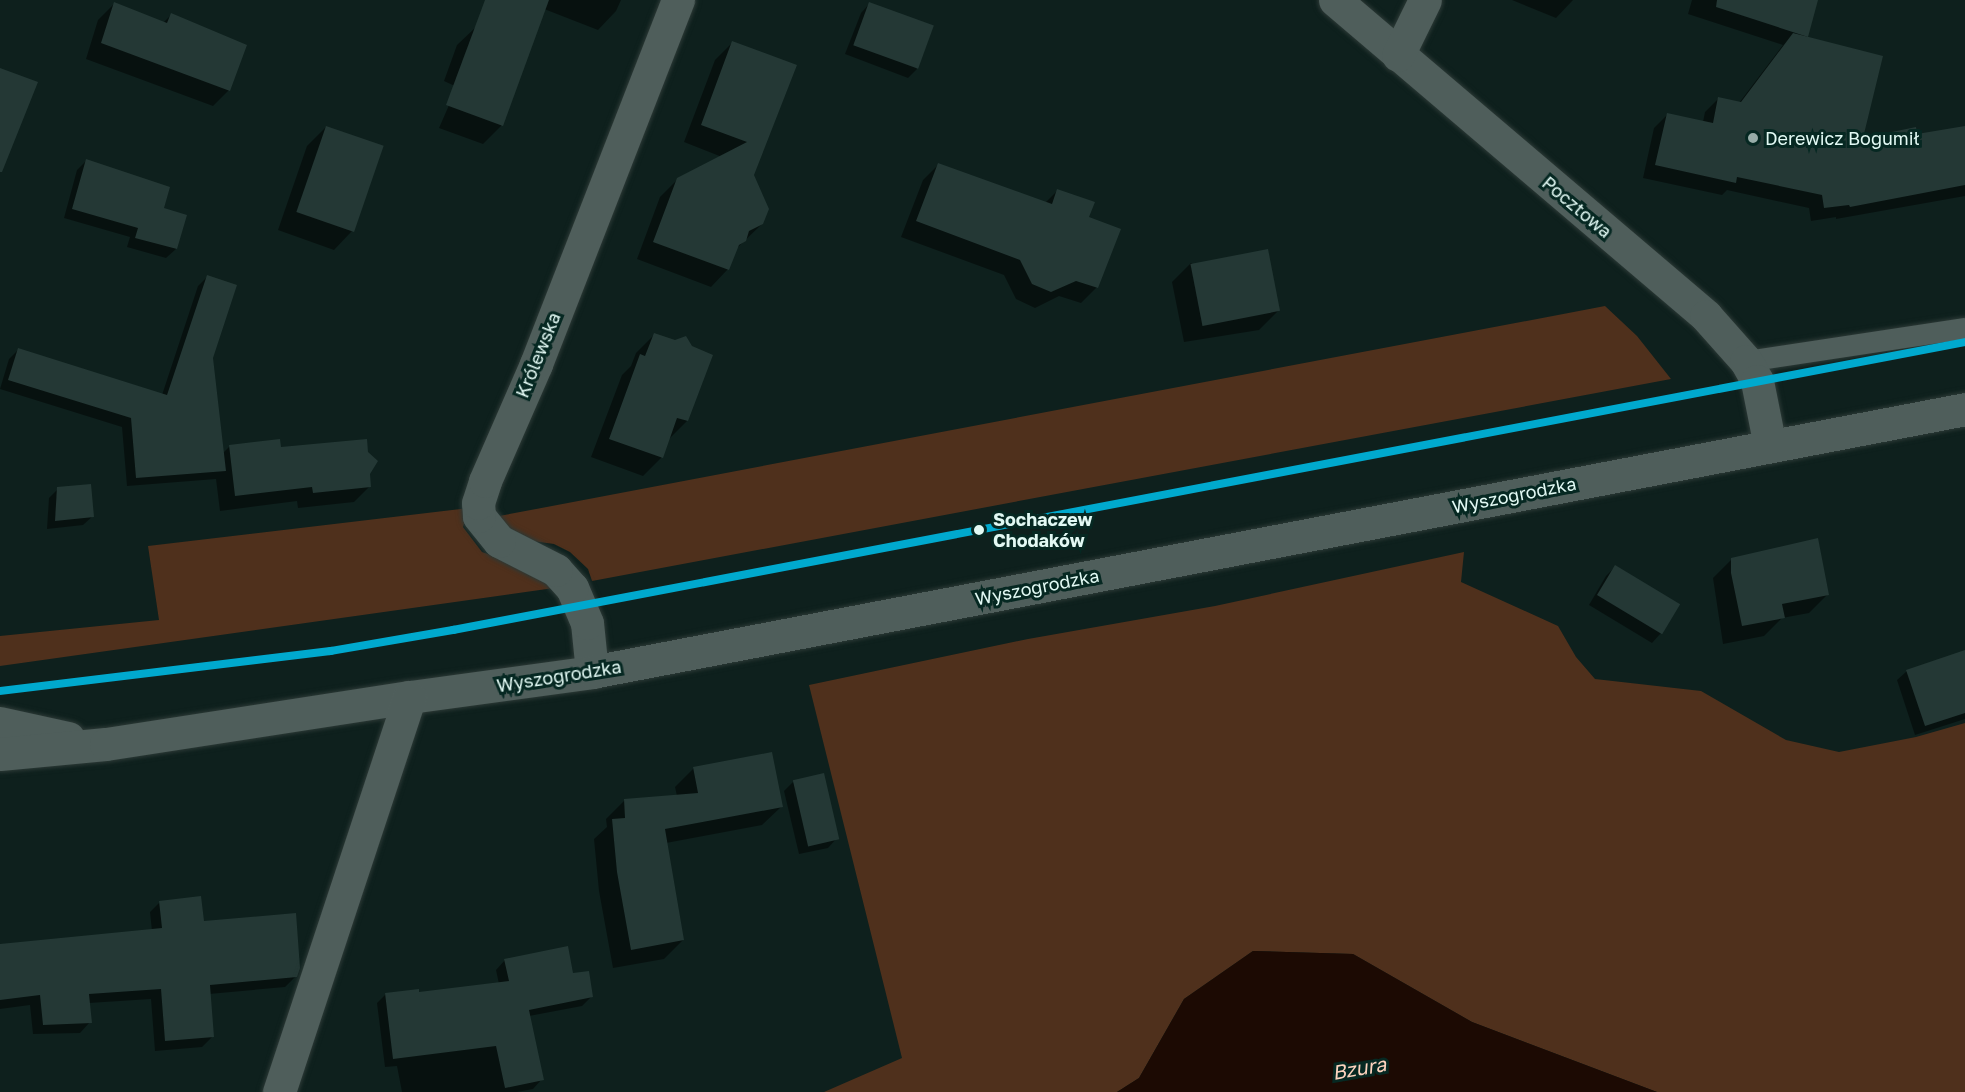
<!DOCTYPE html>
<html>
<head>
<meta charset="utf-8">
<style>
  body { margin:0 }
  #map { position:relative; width:1965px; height:1092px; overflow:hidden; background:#0e201d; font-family:"Golos Text",sans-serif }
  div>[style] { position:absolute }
  .green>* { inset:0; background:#4f301c }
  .water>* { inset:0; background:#1c0a03 }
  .shadow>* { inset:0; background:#0007 }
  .building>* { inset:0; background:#243835; transform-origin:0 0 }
  .roads { filter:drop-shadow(0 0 2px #2c3936) drop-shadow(0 0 2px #2c3936) }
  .lane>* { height:21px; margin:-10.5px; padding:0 10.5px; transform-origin:10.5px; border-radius:10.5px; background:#4f5e5b }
  .street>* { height:33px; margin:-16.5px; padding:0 16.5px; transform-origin:16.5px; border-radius:16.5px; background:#4f5e5b }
  .rail-1>* { height:8px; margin:-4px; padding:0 4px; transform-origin:4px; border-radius:4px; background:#00a9ce }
  .dots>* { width:16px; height:16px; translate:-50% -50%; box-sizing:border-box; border:3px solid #062822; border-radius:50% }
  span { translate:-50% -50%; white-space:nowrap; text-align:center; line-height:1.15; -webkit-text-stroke:6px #062822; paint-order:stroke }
  .poi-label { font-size:18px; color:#e2f9f4 }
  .left { translate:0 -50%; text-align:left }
  .street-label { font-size:18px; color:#e2f9f4 }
  .stop-label { font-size:18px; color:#e2f9f4; font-weight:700 }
  .water-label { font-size:20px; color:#fdd3be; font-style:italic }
</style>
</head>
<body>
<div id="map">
  <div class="green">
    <i style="clip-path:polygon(1605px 306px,1637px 336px,1671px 379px,592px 581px,588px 569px,570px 552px,554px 544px,532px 541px,504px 528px,494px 517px)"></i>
    <i style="clip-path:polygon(469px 508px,463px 527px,482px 552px,523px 566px,561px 587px,0 666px,0 636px,159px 620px,148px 546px)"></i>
    <i style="clip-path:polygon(1464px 552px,1461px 582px,1558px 626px,1576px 657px,1595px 679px,1701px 691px,1786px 740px,1839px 752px,1916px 737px,1965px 723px,1965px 1092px,1657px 1092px,1472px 1022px,1353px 954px,1253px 951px,1184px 999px,1139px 1078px,1117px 1092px,824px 1092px,902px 1058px,809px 685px,1028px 639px,1215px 606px)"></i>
  </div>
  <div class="water">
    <i style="clip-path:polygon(1253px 951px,1353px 954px,1472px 1022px,1657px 1092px,1117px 1092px,1139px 1078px,1184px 999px)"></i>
  </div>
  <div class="shadow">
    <i style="clip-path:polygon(521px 0,621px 0,616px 11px,598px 30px)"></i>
    <i style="clip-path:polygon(1512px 0,1573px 0,1556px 18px)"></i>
    <i style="clip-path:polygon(1692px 0,1817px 0,1806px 38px,1861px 140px,1916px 136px,1965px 128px,1965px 196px,1836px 219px,1836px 217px,1811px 221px,1809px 208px,1727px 190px,1722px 195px,1643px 178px,1654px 128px,1667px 115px,1703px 122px,1705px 112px,1719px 98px,1739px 103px,1783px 45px,1688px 14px)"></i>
    <i style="clip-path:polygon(870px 3px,917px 69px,908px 78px,845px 54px,861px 13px)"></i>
    <i style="clip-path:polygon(114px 4px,163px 23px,171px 15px,229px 90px,213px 106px,86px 59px,98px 20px)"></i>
    <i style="clip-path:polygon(476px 27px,530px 47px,501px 126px,483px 144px,439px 128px,457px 87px,444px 81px,457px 45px)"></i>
    <i style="clip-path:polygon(732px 43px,762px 224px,737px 248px,728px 269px,711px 287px,637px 259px,660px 197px,678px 179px,722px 157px,684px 142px,715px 60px)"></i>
    <i style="clip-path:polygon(326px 127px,352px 231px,334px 250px,278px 230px,307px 146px)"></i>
    <i style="clip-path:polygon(86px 161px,162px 209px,185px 216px,176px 249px,166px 258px,127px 247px,130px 237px,64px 218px,77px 170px)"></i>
    <i style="clip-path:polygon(938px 165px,1045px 203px,1058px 190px,1087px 218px,1097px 287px,1081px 303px,1059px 296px,1035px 308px,1016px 299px,1004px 275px,901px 237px,923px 180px)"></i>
    <i style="clip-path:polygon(1191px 263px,1278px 311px,1259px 330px,1184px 342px,1172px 282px)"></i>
    <i style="clip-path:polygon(207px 277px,211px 358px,222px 454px,229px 447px,279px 449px,370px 486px,354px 502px,298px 508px,297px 501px,220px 511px,216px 479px,127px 486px,122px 427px,0 389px,9px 359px,18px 350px,162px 395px,198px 286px)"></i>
    <i style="clip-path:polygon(655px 334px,687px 421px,668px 440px,661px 458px,643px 476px,591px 457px,622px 375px,631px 366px,636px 353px)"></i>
    <i style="clip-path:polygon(58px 489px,93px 516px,83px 525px,47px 529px,49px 498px)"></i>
    <i style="clip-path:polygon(1732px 559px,1828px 594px,1809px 613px,1782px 618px,1764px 636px,1723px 644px,1713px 578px)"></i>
    <i style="clip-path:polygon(1615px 567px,1678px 604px,1661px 633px,1652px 643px,1589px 605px,1606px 576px)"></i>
    <i style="clip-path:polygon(1965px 652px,1965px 719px,1915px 735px,1897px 680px,1907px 671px)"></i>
    <i style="clip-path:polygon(694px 768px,781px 807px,762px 825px,666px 843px,683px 940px,664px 959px,613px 968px,599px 891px,594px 839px,607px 827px,606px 819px,625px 800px,677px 796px,675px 787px)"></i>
    <i style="clip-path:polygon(793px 782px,837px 838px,828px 848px,799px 854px,784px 791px)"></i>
    <i style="clip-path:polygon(160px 902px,296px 976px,285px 987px,209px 994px,212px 1037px,202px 1047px,155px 1051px,151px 999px,89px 1003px,90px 1022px,80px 1033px,33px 1034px,30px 1005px,0 1009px,0 945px,152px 931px,150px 912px)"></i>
    <i style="clip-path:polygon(505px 960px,572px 975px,591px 997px,582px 1006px,529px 1016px,542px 1079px,533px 1089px,517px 1092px,402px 1092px,397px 1066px,385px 1067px,377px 1003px,386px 994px,417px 994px,499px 984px,496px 970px)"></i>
  </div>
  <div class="building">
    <i style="clip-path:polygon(485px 0,549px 0,503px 126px,446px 105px)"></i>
    <i style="clip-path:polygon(1717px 0,1818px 0,1808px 37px,1716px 7px)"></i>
    <i style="clip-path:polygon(114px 2px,167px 23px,171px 13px,247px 45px,230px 91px,101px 43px)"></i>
    <i style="left:869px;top:2px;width:69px;height:46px;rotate:20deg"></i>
    <i style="clip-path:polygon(1793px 33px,1883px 56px,1863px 138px,1916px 127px,1917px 134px,1965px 126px,1965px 185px,1850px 207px,1849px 205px,1824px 208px,1822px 195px,1737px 177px,1736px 183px,1655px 165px,1667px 113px,1713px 123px,1718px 97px,1741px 102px)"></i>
    <i style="clip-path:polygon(732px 41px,797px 65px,754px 175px,769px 209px,763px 224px,749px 231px,746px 241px,739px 245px,729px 270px,653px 242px,677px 178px,747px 142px,701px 125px)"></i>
    <i style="clip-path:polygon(0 68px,38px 82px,2px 172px,0 172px)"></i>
    <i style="left:326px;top:126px;width:61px;height:91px;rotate:19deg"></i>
    <i style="clip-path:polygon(86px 159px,170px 187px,164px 208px,187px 215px,177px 249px,135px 238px,138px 228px,72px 209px)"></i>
    <i style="clip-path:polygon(938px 163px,1052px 204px,1057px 189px,1095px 202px,1089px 217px,1121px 229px,1098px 288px,1076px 281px,1051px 292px,1032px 284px,1020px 260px,916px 221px)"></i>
    <i style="left:1268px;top:249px;width:63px;height:79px;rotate:79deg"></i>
    <i style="clip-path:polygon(207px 275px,237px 285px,213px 358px,226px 471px,136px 478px,131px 418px,8px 380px,18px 348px,167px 395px)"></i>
    <i style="clip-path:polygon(654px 333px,675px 340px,686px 336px,692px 346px,713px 355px,688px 421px,677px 418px,663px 458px,609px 439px,640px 354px,645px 356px)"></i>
    <i style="clip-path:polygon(280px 439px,281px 447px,367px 439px,368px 452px,378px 461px,370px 474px,371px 487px,313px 493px,312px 487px,235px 496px,229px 445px)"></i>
    <i style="clip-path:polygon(91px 484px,94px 517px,55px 521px,57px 487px)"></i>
    <i style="clip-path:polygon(1818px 538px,1829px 595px,1782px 604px,1785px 618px,1742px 626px,1731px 573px,1731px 558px)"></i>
    <i style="left:1615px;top:565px;width:76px;height:35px;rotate:31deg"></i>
    <i style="clip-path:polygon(1965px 650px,1965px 713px,1925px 726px,1906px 670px)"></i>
    <i style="clip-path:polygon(772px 752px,783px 807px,665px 829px,684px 940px,631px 950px,617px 872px,612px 819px,625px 818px,624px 799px,698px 793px,693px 767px)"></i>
    <i style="left:824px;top:773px;width:68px;height:32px;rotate:77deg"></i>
    <i style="clip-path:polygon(201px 896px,204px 921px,296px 913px,300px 968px,297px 977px,210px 985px,214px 1037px,165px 1041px,161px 989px,89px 994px,92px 1023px,43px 1025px,40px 995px,0 1000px,0 944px,162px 928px,159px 901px)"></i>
    <i style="clip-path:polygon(568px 946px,573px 973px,589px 971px,593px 997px,529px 1010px,544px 1080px,505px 1088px,496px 1046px,393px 1059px,385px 993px,419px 989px,419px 992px,509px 981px,504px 959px)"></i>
  </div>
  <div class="roads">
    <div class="lane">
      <i style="left:1746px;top:361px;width:221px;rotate:-8.6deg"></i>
    </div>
    <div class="street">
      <i style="left:1335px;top:0;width:487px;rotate:40.4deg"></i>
      <i style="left:1706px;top:316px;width:60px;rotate:48.4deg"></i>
      <i style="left:1746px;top:361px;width:23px;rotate:61deg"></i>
      <i style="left:1757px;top:381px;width:66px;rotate:78.7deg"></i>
      <i style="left:1398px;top:55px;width:61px;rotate:-63.9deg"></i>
      <i style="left:592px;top:672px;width:49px;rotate:-95.8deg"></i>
      <i style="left:587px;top:623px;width:38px;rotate:-113deg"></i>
      <i style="left:572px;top:588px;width:24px;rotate:-132deg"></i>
      <i style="left:556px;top:570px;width:64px;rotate:-153deg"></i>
      <i style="left:499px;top:541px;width:32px;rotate:-129deg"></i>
      <i style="left:479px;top:516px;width:13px;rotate:-94deg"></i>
      <i style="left:478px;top:503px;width:23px;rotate:-72deg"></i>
      <i style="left:485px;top:481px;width:128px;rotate:-66.4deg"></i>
      <i style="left:536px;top:364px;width:391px;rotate:-68.7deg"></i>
      <i style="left:0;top:723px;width:70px;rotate:12.4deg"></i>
      <i style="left:0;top:754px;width:106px;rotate:-5.4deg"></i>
      <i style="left:106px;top:744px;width:308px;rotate:-8.8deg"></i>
      <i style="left:410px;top:697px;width:184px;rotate:-7.8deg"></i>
      <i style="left:592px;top:672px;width:1398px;rotate:-10.84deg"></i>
      <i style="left:279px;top:1092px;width:416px;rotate:-71.7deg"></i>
    </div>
  </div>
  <div class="rail-1">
    <i style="left:0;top:691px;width:333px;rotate:-6.9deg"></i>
    <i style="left:331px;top:651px;width:124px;rotate:-9.8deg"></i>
    <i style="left:453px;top:630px;width:1539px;rotate:-10.78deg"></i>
  </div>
  <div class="dots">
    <i style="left:1753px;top:138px;background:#98ada9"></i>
    <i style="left:979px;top:530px;background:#e2f9f4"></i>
  </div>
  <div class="poi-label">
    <span class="left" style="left:1765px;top:138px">Derewicz Bogumił</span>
  </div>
  <div class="street-label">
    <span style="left:1577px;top:207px;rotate:40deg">Pocztowa</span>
    <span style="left:538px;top:355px;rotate:-68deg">Królewska</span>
    <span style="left:1514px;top:495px;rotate:-11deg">Wyszogrodzka</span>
    <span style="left:1037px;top:587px;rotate:-11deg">Wyszogrodzka</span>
    <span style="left:559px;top:676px;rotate:-9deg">Wyszogrodzka</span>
  </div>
  <div class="stop-label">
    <span class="left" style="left:993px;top:530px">Sochaczew<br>Chodaków</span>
  </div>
  <div class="water-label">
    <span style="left:1359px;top:1068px;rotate:-10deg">Bzura</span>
  </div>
</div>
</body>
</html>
